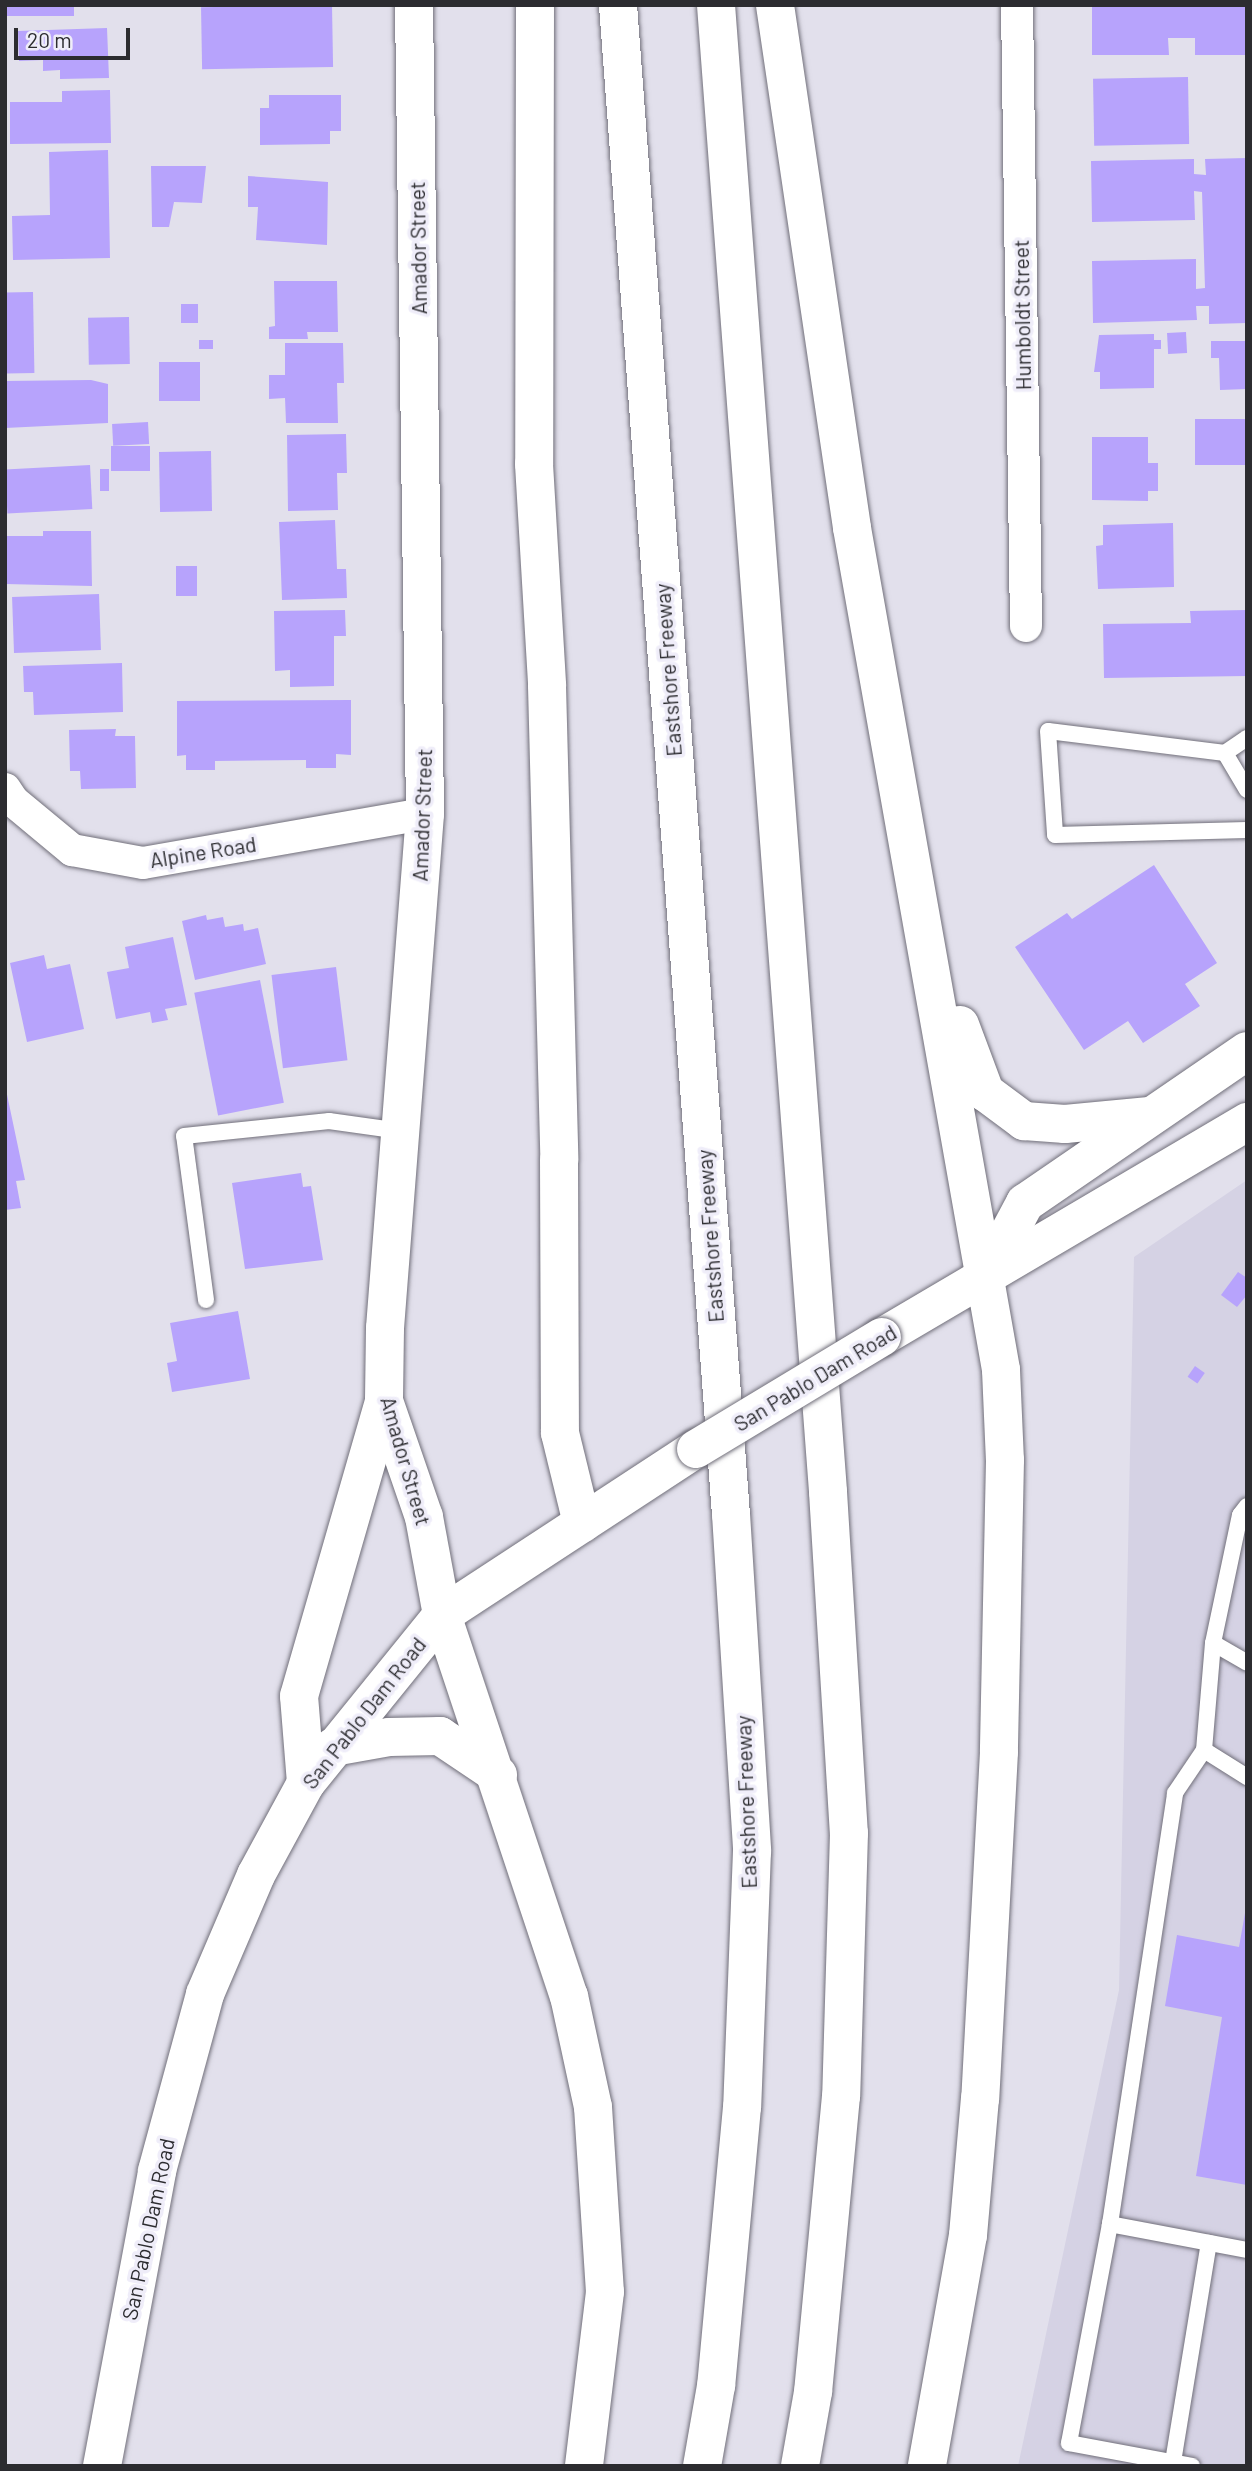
<!DOCTYPE html>
<html>
<head>
<meta charset="utf-8">
<style>
  body { margin:0 }
  #map { position:relative; width:1252px; height:2471px; overflow:hidden; background:#e2e0ec; font-family:Barlow,sans-serif }
  div>[style] { position:absolute }
  .built>* { inset:0; background:#d5d2e4 }
  .building>* { inset:0; background:#b7a3fc; transform-origin:0 0 }
  .roads { filter:drop-shadow(0 0 2px #716f7a) drop-shadow(0 0 2px #716f7a) }
  .lane>* { height:16px; margin:-8px; padding:0 8px; transform-origin:8px; border-radius:8px; background:#fff }
  .street>* { height:32px; margin:-16px; padding:0 16px; transform-origin:16px; border-radius:16px; background:#fff }
  .secondary>* { height:38px; margin:-19px; padding:0 19px; transform-origin:19px; border-radius:19px; background:#fff }
  .primary>* { height:38px; margin:-19px; padding:0 19px; transform-origin:19px; border-radius:19px; background:#fff }
  .highway>* { height:38px; margin:-19px; padding:0 19px; transform-origin:19px; border-radius:19px; background:#fff }
  .bridges { filter:drop-shadow(0 0 2px #716f7a) drop-shadow(0 0 2px #716f7a) }
  .primary-bridge>* { height:38px; margin:-19px; padding:0 19px; transform-origin:19px; border-radius:19px; background:#fff }
  span { translate:-50% -50%; white-space:nowrap; text-align:center; line-height:1.15; -webkit-text-stroke:7px #efedf9; paint-order:stroke }
  .street-label { font-size:21px; color:#2c2c30 }
  .frame { position:absolute; inset:0; border:7px solid #2c2c30; pointer-events:none }
  .scale { position:absolute; left:14px; top:28px; width:116px; height:32px; box-sizing:border-box; border:4px solid #2c2c30; border-top:0; padding-left:9px; font-size:21px; line-height:24px; white-space:nowrap; color:#2c2c30; -webkit-text-stroke:5px #efedf9; paint-order:stroke }
</style>
</head>
<body>
<div id="map">
  <div class="built">
    <i style="clip-path:polygon(1247px 1180px,1247px 2466px,1018px 2466px,1119px 1990px,1134px 1257px)"></i>
  </div>
  <div class="building">
    <i style="left:5px;top:5px;width:69px;height:11px"></i>
    <i style="left:332px;top:5px;width:62px;height:131px;rotate:89deg"></i>
    <i style="clip-path:polygon(1092px 5px,1247px 5px,1247px 55px,1195px 55px,1195px 38px,1168px 38px,1169px 55px,1092px 55px)"></i>
    <i style="clip-path:polygon(107px 28px,109px 78px,60px 79px,60px 70px,43px 71px,43px 60px,19px 61px,18px 31px)"></i>
    <i style="left:1188px;top:77px;width:67px;height:95px;rotate:89deg"></i>
    <i style="clip-path:polygon(110px 90px,111px 143px,10px 144px,10px 102px,62px 102px,62px 91px)"></i>
    <i style="clip-path:polygon(269px 95px,341px 95px,341px 131px,330px 131px,330px 144px,260px 145px,260px 108px,269px 108px)"></i>
    <i style="clip-path:polygon(108px 150px,110px 258px,13px 260px,12px 216px,50px 215px,49px 152px)"></i>
    <i style="clip-path:polygon(1247px 158px,1247px 323px,1209px 324px,1209px 306px,1196px 306px,1197px 320px,1093px 323px,1092px 261px,1196px 259px,1196px 289px,1205px 288px,1202px 192px,1194px 191px,1195px 220px,1092px 222px,1091px 161px,1194px 159px,1194px 174px,1206px 175px,1205px 159px)"></i>
    <i style="clip-path:polygon(151px 166px,206px 166px,202px 203px,174px 202px,169px 227px,152px 227px)"></i>
    <i style="clip-path:polygon(248px 176px,328px 182px,327px 245px,256px 240px,258px 207px,248px 207px)"></i>
    <i style="clip-path:polygon(274px 281px,337px 281px,338px 332px,307px 332px,308px 339px,269px 339px,269px 327px,275px 326px)"></i>
    <i style="left:33px;top:292px;width:81px;height:28px;rotate:89deg"></i>
    <i style="left:181px;top:304px;width:17px;height:19px"></i>
    <i style="left:129px;top:317px;width:47px;height:41px;rotate:89deg"></i>
    <i style="left:1186px;top:332px;width:21px;height:19px;rotate:87deg"></i>
    <i style="clip-path:polygon(1154px 334px,1154px 340px,1161px 340px,1161px 349px,1154px 349px,1154px 388px,1100px 389px,1100px 372px,1094px 372px,1099px 335px)"></i>
    <i style="left:213px;top:340px;width:9px;height:14px;rotate:90deg"></i>
    <i style="clip-path:polygon(1211px 341px,1247px 341px,1247px 389px,1220px 390px,1219px 358px,1211px 358px)"></i>
    <i style="clip-path:polygon(285px 343px,343px 343px,344px 383px,337px 383px,338px 423px,286px 423px,285px 398px,269px 399px,269px 375px,285px 375px)"></i>
    <i style="left:159px;top:362px;width:41px;height:39px"></i>
    <i style="clip-path:polygon(91px 380px,108px 384px,108px 423px,5px 428px,5px 381px)"></i>
    <i style="left:1195px;top:419px;width:52px;height:46px"></i>
    <i style="left:148px;top:422px;width:22px;height:36px;rotate:87deg"></i>
    <i style="clip-path:polygon(346px 434px,347px 473px,337px 473px,338px 510px,288px 511px,287px 435px)"></i>
    <i style="clip-path:polygon(1092px 437px,1148px 437px,1148px 463px,1158px 463px,1158px 491px,1148px 491px,1148px 501px,1092px 500px)"></i>
    <i style="left:111px;top:446px;width:39px;height:25px"></i>
    <i style="left:211px;top:451px;width:60px;height:52px;rotate:89deg"></i>
    <i style="left:90px;top:465px;width:44px;height:85px;rotate:87deg"></i>
    <i style="left:100px;top:469px;width:9px;height:22px"></i>
    <i style="clip-path:polygon(335px 520px,337px 569px,346px 569px,347px 598px,282px 600px,279px 522px)"></i>
    <i style="clip-path:polygon(1173px 523px,1174px 587px,1098px 589px,1096px 546px,1103px 545px,1103px 525px)"></i>
    <i style="clip-path:polygon(43px 531px,91px 531px,92px 586px,5px 584px,5px 536px,43px 536px)"></i>
    <i style="left:176px;top:566px;width:21px;height:30px"></i>
    <i style="left:99px;top:594px;width:56px;height:87px;rotate:88deg"></i>
    <i style="clip-path:polygon(345px 610px,346px 636px,334px 636px,334px 686px,290px 687px,290px 670px,275px 671px,274px 611px)"></i>
    <i style="clip-path:polygon(1247px 610px,1247px 676px,1104px 678px,1103px 624px,1191px 623px,1190px 611px)"></i>
    <i style="clip-path:polygon(122px 663px,123px 712px,34px 715px,33px 692px,24px 692px,23px 666px)"></i>
    <i style="clip-path:polygon(351px 700px,351px 755px,336px 754px,336px 768px,306px 768px,306px 760px,215px 761px,215px 770px,186px 770px,186px 755px,177px 756px,177px 701px)"></i>
    <i style="clip-path:polygon(116px 729px,115px 736px,135px 736px,136px 788px,81px 789px,80px 771px,70px 771px,69px 730px)"></i>
    <i style="clip-path:polygon(1154px 865px,1217px 963px,1185px 984px,1200px 1006px,1143px 1043px,1128px 1021px,1084px 1050px,1015px 947px,1067px 913px,1072px 919px)"></i>
    <i style="clip-path:polygon(206px 915px,207px 920px,223px 917px,225px 927px,243px 924px,244px 931px,258px 928px,266px 964px,195px 980px,182px 921px)"></i>
    <i style="clip-path:polygon(173px 937px,187px 1005px,165px 1009px,168px 1020px,152px 1023px,150px 1012px,116px 1019px,107px 972px,129px 968px,125px 947px)"></i>
    <i style="clip-path:polygon(44px 955px,47px 969px,70px 964px,84px 1029px,27px 1042px,10px 963px)"></i>
    <i style="left:336px;top:967px;width:94px;height:65px;rotate:83deg"></i>
    <i style="left:260px;top:980px;width:125px;height:67px;rotate:79deg"></i>
    <i style="clip-path:polygon(5px 1085px,25px 1180px,16px 1181px,21px 1208px,5px 1210px)"></i>
    <i style="clip-path:polygon(301px 1173px,303px 1187px,311px 1186px,323px 1260px,245px 1269px,232px 1183px)"></i>
    <i style="clip-path:polygon(1238px 1272px,1247px 1278px,1247px 1295px,1237px 1307px,1221px 1295px)"></i>
    <i style="clip-path:polygon(238px 1311px,250px 1379px,172px 1392px,167px 1363px,177px 1361px,170px 1323px)"></i>
    <i style="left:1195px;top:1366px;width:12px;height:13px;rotate:35deg"></i>
    <i style="clip-path:polygon(1245px 1913px,1247px 1913px,1247px 2185px,1196px 2176px,1222px 2017px,1165px 2006px,1177px 1935px,1239px 1947px)"></i>
  </div>
  <div class="roads">
    <div class="lane">
      <i style="left:1247px;top:738px;width:27px;rotate:146deg"></i>
      <i style="left:1225px;top:753px;width:43px;rotate:59.3deg"></i>
      <i style="left:1225px;top:753px;width:178px;rotate:-172.9deg"></i>
      <i style="left:1048px;top:731px;width:104px;rotate:86.1deg"></i>
      <i style="left:1055px;top:835px;width:192px;rotate:-1.5deg"></i>
      <i style="left:206px;top:1300px;width:165px;rotate:-97.6deg"></i>
      <i style="left:184px;top:1136px;width:146px;rotate:-5.9deg"></i>
      <i style="left:329px;top:1121px;width:72px;rotate:8deg"></i>
      <i style="left:1247px;top:1506px;width:11px;rotate:128deg"></i>
      <i style="left:1240px;top:1515px;width:131px;rotate:101.9deg"></i>
      <i style="left:1213px;top:1643px;width:39px;rotate:30deg"></i>
      <i style="left:1213px;top:1643px;width:107px;rotate:94.8deg"></i>
      <i style="left:1204px;top:1750px;width:51px;rotate:32.1deg"></i>
      <i style="left:1110px;top:2224px;width:139px;rotate:10.7deg"></i>
      <i style="left:1173px;top:2462px;width:222px;rotate:-80.7deg"></i>
      <i style="left:1192px;top:2466px;width:125px;rotate:-169.4deg"></i>
      <i style="left:1069px;top:2443px;width:223px;rotate:-79.4deg"></i>
      <i style="left:1110px;top:2224px;width:436px;rotate:-81.4deg"></i>
      <i style="left:1175px;top:1793px;width:52px;rotate:-56deg"></i>
    </div>
    <div class="street">
      <i style="left:1017px;top:5px;width:621px;rotate:89.17deg"></i>
      <i style="left:5px;top:789px;width:14px;rotate:56deg"></i>
      <i style="left:13px;top:801px;width:77px;rotate:39.7deg"></i>
      <i style="left:72px;top:850px;width:72px;rotate:10.4deg"></i>
      <i style="left:143px;top:863px;width:286px;rotate:-9.9deg"></i>
    </div>
    <div class="secondary">
      <i style="left:414px;top:5px;width:809px;rotate:89.22deg"></i>
      <i style="left:425px;top:814px;width:516px;rotate:94.45deg"></i>
      <i style="left:385px;top:1328px;width:73px;rotate:90.8deg"></i>
      <i style="left:384px;top:1401px;width:123px;rotate:71deg"></i>
      <i style="left:424px;top:1517px;width:100px;rotate:79.6deg"></i>
    </div>
    <div class="primary">
      <i style="left:986px;top:1276px;width:83px;rotate:-61.9deg"></i>
      <i style="left:1025px;top:1203px;width:269px;rotate:-34.4deg"></i>
      <i style="left:882px;top:1337px;width:424px;rotate:-30.5deg"></i>
      <i style="left:306px;top:1783px;width:87px;rotate:-94.6deg"></i>
      <i style="left:299px;top:1696px;width:307px;rotate:-73.9deg"></i>
      <i style="left:102px;top:2466px;width:300px;rotate:-79.4deg"></i>
      <i style="left:157px;top:2171px;width:183px;rotate:-74.8deg"></i>
      <i style="left:205px;top:1994px;width:129px;rotate:-66.8deg"></i>
      <i style="left:256px;top:1875px;width:105px;rotate:-61.5deg"></i>
      <i style="left:306px;top:1783px;width:216px;rotate:-51deg"></i>
      <i style="left:442px;top:1615px;width:303px;rotate:-33.2deg"></i>
    </div>
    <div class="highway">
      <i style="left:535px;top:5px;width:459px;rotate:90.1deg"></i>
      <i style="left:534px;top:464px;width:222px;rotate:86.6deg"></i>
      <i style="left:547px;top:686px;width:474px;rotate:88.5deg"></i>
      <i style="left:559px;top:1160px;width:273px;rotate:89.8deg"></i>
      <i style="left:560px;top:1433px;width:93px;rotate:76.3deg"></i>
      <i style="left:618px;top:5px;width:1513px;rotate:85.72deg"></i>
      <i style="left:731px;top:1514px;width:338px;rotate:86.4deg"></i>
      <i style="left:752px;top:1851px;width:256px;rotate:92.2deg"></i>
      <i style="left:742px;top:2107px;width:280px;rotate:95.3deg"></i>
      <i style="left:716px;top:2386px;width:81px;rotate:99.9deg"></i>
      <i style="left:716px;top:5px;width:1491px;rotate:85.69deg"></i>
      <i style="left:828px;top:1492px;width:342px;rotate:86.5deg"></i>
      <i style="left:849px;top:1833px;width:263px;rotate:91.7deg"></i>
      <i style="left:841px;top:2096px;width:297px;rotate:95.4deg"></i>
      <i style="left:813px;top:2392px;width:75px;rotate:100deg"></i>
      <i style="left:775px;top:5px;width:529px;rotate:81.62deg"></i>
      <i style="left:852px;top:528px;width:855px;rotate:79.96deg"></i>
      <i style="left:1001px;top:1370px;width:90px;rotate:87.5deg"></i>
      <i style="left:1005px;top:1460px;width:292px;rotate:91.2deg"></i>
      <i style="left:999px;top:1752px;width:347px;rotate:93.1deg"></i>
      <i style="left:980px;top:2098px;width:138px;rotate:95deg"></i>
      <i style="left:968px;top:2235px;width:235px;rotate:100.1deg"></i>
      <i style="left:960px;top:1025px;width:72px;rotate:69.5deg"></i>
      <i style="left:985px;top:1092px;width:49px;rotate:36.6deg"></i>
      <i style="left:1024px;top:1121px;width:41px;rotate:4.2deg"></i>
      <i style="left:1065px;top:1124px;width:85px;rotate:-5.4deg"></i>
      <i style="left:442px;top:1615px;width:402px;rotate:71.6deg"></i>
      <i style="left:569px;top:1996px;width:114px;rotate:77.8deg"></i>
      <i style="left:593px;top:2107px;width:185px;rotate:86.3deg"></i>
      <i style="left:605px;top:2292px;width:175px;rotate:96.9deg"></i>
      <i style="left:333px;top:1747px;width:57px;rotate:-10.1deg"></i>
      <i style="left:389px;top:1737px;width:51px;rotate:-1.1deg"></i>
      <i style="left:440px;top:1736px;width:70px;rotate:33.9deg"></i>
    </div>
  </div>
  <div class="bridges">
    <div class="primary-bridge">
      <i style="left:696px;top:1449px;width:217px;rotate:-31.1deg"></i>
    </div>
  </div>
  <div class="street-label">
    <span style="left:418px;top:248px;rotate:-91deg">Amador Street</span>
    <span style="left:1022px;top:315px;rotate:-91deg">Humboldt Street</span>
    <span style="left:668px;top:670px;rotate:-94deg">Eastshore Freeway</span>
    <span style="left:422px;top:815px;rotate:-88deg">Amador Street</span>
    <span style="left:203px;top:852px;rotate:-9deg">Alpine Road</span>
    <span style="left:710px;top:1236px;rotate:-94deg">Eastshore Freeway</span>
    <span style="left:815px;top:1378px;rotate:-31deg">San Pablo Dam Road</span>
    <span style="left:406px;top:1461px;rotate:74deg">Amador Street</span>
    <span style="left:364px;top:1713px;rotate:-52deg">San Pablo Dam Road</span>
    <span style="left:746px;top:1802px;rotate:-92deg">Eastshore Freeway</span>
    <span style="left:148px;top:2229px;rotate:-78deg">San Pablo Dam Road</span>
  </div>
  <div class="frame"></div>
  <div class="scale">20 m</div>
</div>
</body>
</html>
